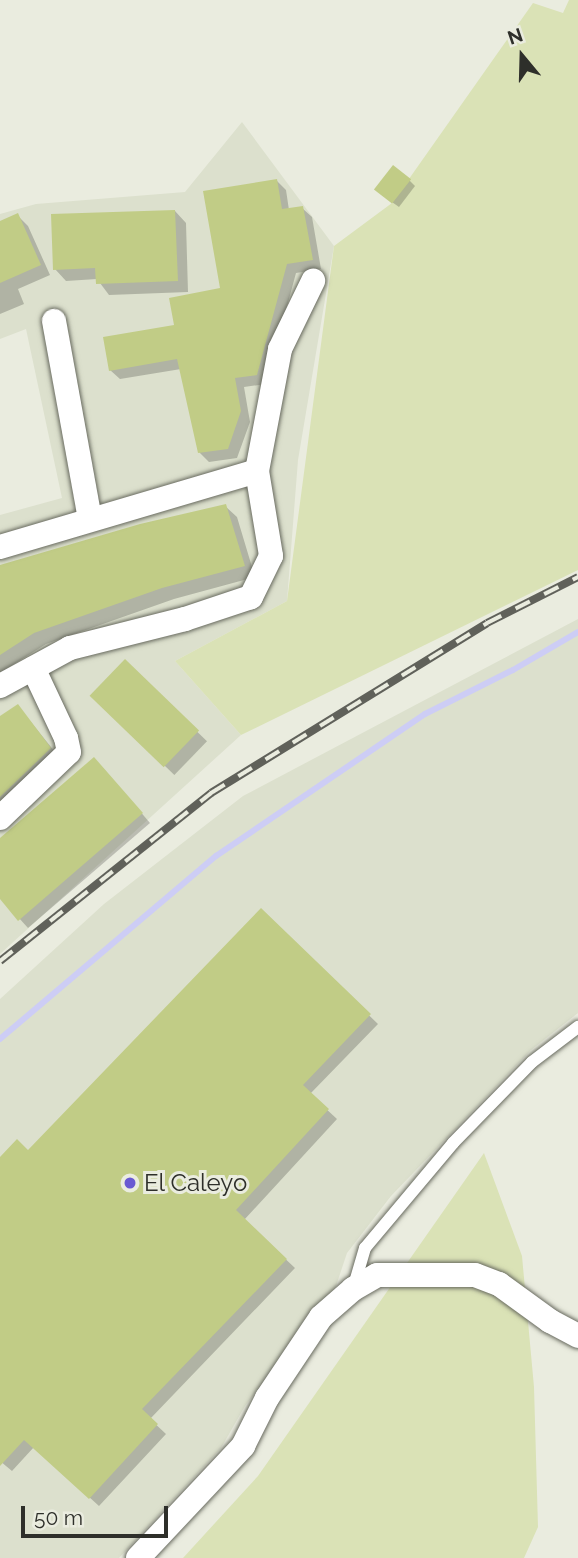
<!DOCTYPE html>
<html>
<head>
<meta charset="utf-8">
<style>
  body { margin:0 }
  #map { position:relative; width:578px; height:1558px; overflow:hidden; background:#eaecdf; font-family:Raleway,sans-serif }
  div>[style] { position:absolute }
  .built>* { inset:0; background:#dce0cd }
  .green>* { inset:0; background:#dae2b6 }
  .shadow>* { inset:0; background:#0003; transform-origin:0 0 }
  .stream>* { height:6px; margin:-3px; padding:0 3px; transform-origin:3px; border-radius:3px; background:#cdcdf5 }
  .building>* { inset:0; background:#c1cc86; transform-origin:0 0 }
  .roads { filter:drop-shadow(0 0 2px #686a5f) drop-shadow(0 0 2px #686a5f) }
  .service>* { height:12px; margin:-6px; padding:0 6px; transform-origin:6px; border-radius:6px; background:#fff }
  .minor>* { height:24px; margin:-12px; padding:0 12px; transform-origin:12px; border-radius:12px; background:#fff }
  .rail>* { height:8px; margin-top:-4px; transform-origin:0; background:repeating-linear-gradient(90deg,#eaecdf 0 16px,#60615a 0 32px); box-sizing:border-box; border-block:2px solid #60615a }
  .dots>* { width:19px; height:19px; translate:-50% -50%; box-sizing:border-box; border:4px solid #eaecdf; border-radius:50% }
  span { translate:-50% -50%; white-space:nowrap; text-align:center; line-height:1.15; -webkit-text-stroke:6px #eaecdf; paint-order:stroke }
  .poi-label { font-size:24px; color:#2e2f2a }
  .left { translate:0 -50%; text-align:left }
  .north { position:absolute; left:487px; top:21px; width:70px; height:70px; -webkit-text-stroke:5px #eaecdf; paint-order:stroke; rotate:341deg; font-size:19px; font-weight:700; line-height:28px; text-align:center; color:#2e2f2a }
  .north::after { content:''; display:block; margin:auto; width:24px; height:32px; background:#2e2f2a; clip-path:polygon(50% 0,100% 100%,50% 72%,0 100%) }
  .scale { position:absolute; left:21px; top:1506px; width:147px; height:32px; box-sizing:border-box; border:4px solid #2e2f2a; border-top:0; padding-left:9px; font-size:21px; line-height:24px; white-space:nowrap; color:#2e2f2a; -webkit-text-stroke:5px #eaecdf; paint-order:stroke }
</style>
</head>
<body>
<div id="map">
  <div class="built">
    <i style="clip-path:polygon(242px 122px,334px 246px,298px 460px,287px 601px,175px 661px,241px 735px,0 954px,0 515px,62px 498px,26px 329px,0 339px,0 214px,36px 204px,185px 192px)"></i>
    <i style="clip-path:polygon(578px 619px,578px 1013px,531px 1050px,391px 1196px,347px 1253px,336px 1286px,245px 1406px,221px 1448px,119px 1558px,0 1558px,0 999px,104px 904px,243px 796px)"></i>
  </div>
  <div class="green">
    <i style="clip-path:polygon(569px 0,578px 0,578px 570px,241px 735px,175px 661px,287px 601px,334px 246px,392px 203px,533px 3px,563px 13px)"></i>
    <i style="clip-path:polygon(484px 1153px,522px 1256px,534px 1387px,538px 1527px,524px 1558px,183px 1558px,258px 1476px)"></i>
  </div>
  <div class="shadow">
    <i style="clip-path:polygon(276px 180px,286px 190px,289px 210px,302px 208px,312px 217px,321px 269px,296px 273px,266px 384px,244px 387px,250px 422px,237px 458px,209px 462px,199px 452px,181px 369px,120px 379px,110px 370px,176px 327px,222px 290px)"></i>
    <i style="clip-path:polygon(409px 180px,415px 186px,399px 207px,382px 195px)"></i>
    <i style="clip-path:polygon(175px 211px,186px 223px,188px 292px,109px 295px,97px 279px,66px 281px,55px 269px)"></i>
    <i style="clip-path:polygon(18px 216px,28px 226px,50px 275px,18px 289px,24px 304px,0 314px,0 223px)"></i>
    <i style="clip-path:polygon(225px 506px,237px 517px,255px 577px,174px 599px,46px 644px,0 673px,0 566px)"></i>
    <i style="left:125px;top:662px;width:114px;height:47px;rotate:44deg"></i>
    <i style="clip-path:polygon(18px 706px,59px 757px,0 817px,0 718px)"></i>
    <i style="clip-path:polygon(103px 768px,150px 823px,28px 928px,0 897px,0 840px)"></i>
    <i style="clip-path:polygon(261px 911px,378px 1024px,310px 1094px,337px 1119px,244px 1220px,295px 1268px,150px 1419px,166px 1434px,99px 1506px,34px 1447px,12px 1471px,0 1461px,0 1159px,28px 1152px)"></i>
  </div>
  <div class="stream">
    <i style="left:0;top:1039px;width:283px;rotate:-40.3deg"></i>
    <i style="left:216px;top:856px;width:253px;rotate:-34.2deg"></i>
    <i style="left:425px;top:714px;width:98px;rotate:-26.6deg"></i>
    <i style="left:513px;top:670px;width:75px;rotate:-30.3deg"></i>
  </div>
  <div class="building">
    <i style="left:393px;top:165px;width:23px;height:31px;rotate:38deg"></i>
    <i style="clip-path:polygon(277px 179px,282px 209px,303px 206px,313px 260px,287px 264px,257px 375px,235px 378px,241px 411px,228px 449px,198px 453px,177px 359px,109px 371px,103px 337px,174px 325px,169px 298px,220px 288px,203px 191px)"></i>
    <i style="clip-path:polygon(175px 210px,178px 281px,96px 284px,95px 268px,53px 270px,51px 214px)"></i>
    <i style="clip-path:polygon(18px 213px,41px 265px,0 283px,0 221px)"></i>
    <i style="clip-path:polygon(226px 504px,245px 566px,162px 588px,34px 633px,0 655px,0 565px,140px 524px)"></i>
    <i style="left:125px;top:659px;width:103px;height:51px;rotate:44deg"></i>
    <i style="clip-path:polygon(18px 704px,51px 748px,0 797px,0 716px)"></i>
    <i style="clip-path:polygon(94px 757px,143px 813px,18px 921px,0 899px,0 838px)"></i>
    <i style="clip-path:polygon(261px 908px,371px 1014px,303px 1085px,329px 1109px,236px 1210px,287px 1259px,142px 1409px,158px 1424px,89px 1499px,24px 1440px,0 1466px,0 1157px,17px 1139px,28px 1150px)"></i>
  </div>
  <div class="roads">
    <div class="service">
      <i style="left:353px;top:1289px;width:43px;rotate:-73.7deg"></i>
      <i style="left:365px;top:1248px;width:137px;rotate:-50deg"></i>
      <i style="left:453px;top:1143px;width:113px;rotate:-45.7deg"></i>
      <i style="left:532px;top:1062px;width:58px;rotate:-37.3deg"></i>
    </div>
    <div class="minor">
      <i style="left:54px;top:321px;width:201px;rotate:79.7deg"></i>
      <i style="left:257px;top:471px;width:124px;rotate:-79.3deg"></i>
      <i style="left:280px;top:349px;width:76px;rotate:-64.1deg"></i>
      <i style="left:0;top:547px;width:268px;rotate:-16.5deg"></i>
      <i style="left:257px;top:471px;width:86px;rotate:80.6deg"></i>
      <i style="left:271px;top:556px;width:46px;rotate:116deg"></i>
      <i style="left:251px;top:597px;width:70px;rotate:161.6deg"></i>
      <i style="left:185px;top:619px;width:119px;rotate:165.8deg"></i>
      <i style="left:70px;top:648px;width:80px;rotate:151.5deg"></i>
      <i style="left:0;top:818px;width:95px;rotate:-43.7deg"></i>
      <i style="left:69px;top:752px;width:14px;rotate:-102deg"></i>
      <i style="left:66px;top:738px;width:77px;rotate:-115.2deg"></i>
      <i style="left:138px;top:1558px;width:154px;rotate:-46.8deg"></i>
      <i style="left:243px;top:1446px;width:54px;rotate:-63.4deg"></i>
      <i style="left:267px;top:1398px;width:97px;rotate:-56.3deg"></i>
      <i style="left:321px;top:1317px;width:43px;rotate:-41.2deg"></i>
      <i style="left:353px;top:1289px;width:28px;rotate:-30deg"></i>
      <i style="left:377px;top:1275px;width:98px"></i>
      <i style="left:475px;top:1275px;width:26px;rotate:21deg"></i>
      <i style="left:499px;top:1284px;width:63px;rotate:36deg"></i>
      <i style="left:550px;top:1321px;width:32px;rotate:28deg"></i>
    </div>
  </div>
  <div class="rail">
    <i style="left:0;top:961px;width:270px;rotate:-38.5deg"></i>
    <i style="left:211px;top:793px;width:324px;rotate:-31.6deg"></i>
    <i style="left:487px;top:623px;width:102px;rotate:-26.8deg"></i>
  </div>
  <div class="dots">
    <i style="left:130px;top:1183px;background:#6959d2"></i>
  </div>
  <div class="poi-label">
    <span class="left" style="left:144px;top:1183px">El Caleyo</span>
  </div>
  <div class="north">N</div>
  <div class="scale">50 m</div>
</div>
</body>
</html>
